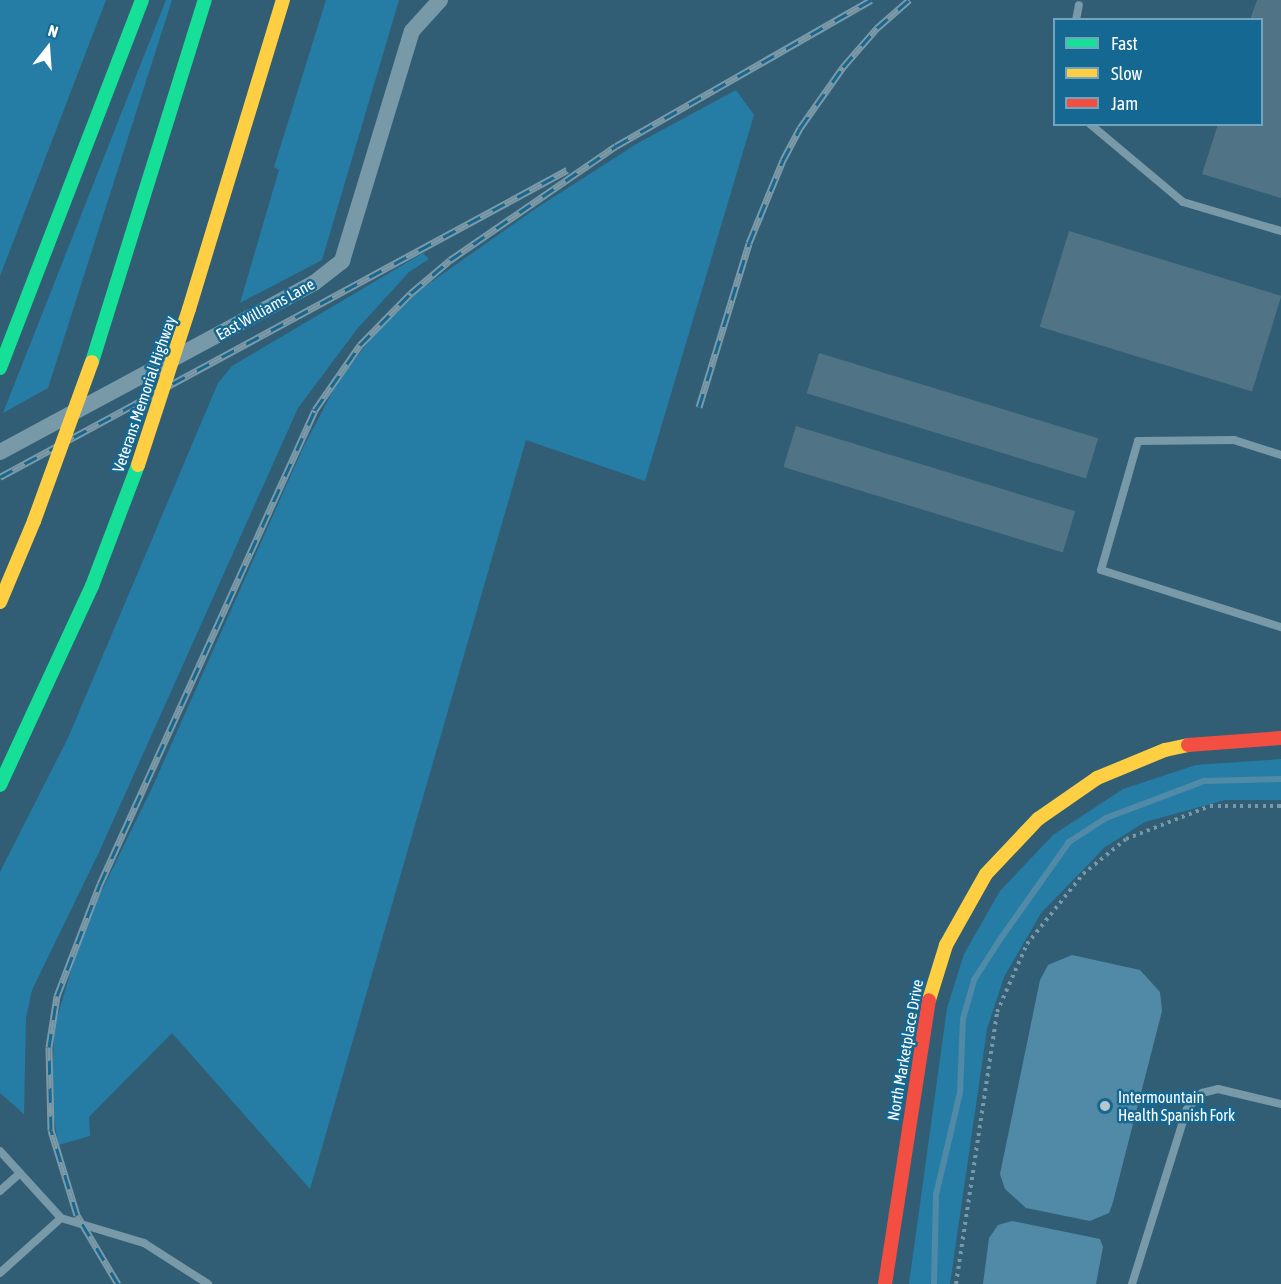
<!DOCTYPE html>
<html>
<head>
<meta charset="utf-8">
<style>
  body { margin:0 }
  #map { position:relative; width:1281px; height:1284px; overflow:hidden; background:#315e74; font-family:"Asap Condensed",sans-serif }
  div>[style] { position:absolute }
  .green>* { inset:0; background:#257da6 }
  .water>* { inset:0; background:#518aa6 }
  .stream>* { height:6px; margin:-3px; padding:0 3px; transform-origin:3px; border-radius:3px; background:#518aa6 }
  .building>* { inset:0; background:#507485; transform-origin:0 0 }
  .path>* { height:4px; margin-top:-2px; transform-origin:0; background:repeating-linear-gradient(90deg,#7899a7 0 3px,transparent 0 7.5px) }
  .lane>* { height:8px; margin:-4px; padding:0 4px; transform-origin:4px; border-radius:4px; background:#7899a7 }
  .street>* { height:16px; margin:-8px; padding:0 8px; transform-origin:8px; border-radius:8px; background:#7899a7 }
  .fast>* { height:14px; margin:-7px; padding:0 7px; transform-origin:7px; border-radius:7px; background:#16e098 }
  .slow>* { height:14px; margin:-7px; padding:0 7px; transform-origin:7px; border-radius:7px; background:#ffcf43 }
  .jam>* { height:14px; margin:-7px; padding:0 7px; transform-origin:7px; border-radius:7px; background:#f24e42 }
  .rail>* { height:7px; margin-top:-3.5px; transform-origin:0; background:repeating-linear-gradient(90deg,#146891 0 14px,#7b99a7 0 28px); box-sizing:border-box; border-block:2px solid #7b99a7 }
  .slow-bridge>* { height:14px; margin:-7px; padding:0 7px; transform-origin:7px; border-radius:7px; background:#ffcf43 }
  .dots>* { width:16px; height:16px; translate:-50% -50%; box-sizing:border-box; border:3px solid #146891; border-radius:50% }
  span { translate:-50% -50%; white-space:nowrap; text-align:center; line-height:1.15; -webkit-text-stroke:5px #146891; paint-order:stroke }
  .street-label { font-size:16px; color:#fff }
  .poi-label { font-size:16px; color:#fff }
  .left { translate:0 -50%; text-align:left }
  .legend { position:absolute; left:1053px; top:18px; width:210px; height:108px; box-sizing:border-box; background:#146891; border:2px solid #72a4bd; margin:0; padding:8px 10px; list-style:none; font-size:18px; color:#fff }
  .legend li { display:flex; align-items:center; gap:12px; height:30px }
  .legend b { width:30px; border:2px solid #72a4bd }
  .north { position:absolute; left:18px; top:18px; width:60px; height:60px; -webkit-text-stroke:4px #146891; paint-order:stroke; rotate:17deg; font-size:16px; font-weight:700; line-height:24px; text-align:center; color:#fff }
  .north::after { content:''; display:block; margin:auto; width:21px; height:27px; background:#fff; clip-path:polygon(50% 0,100% 100%,50% 72%,0 100%) }
</style>
</head>
<body>
<div id="map">
  <div class="green">
    <i style="clip-path:polygon(0 0,106px 0,0 276px)"></i>
    <i style="clip-path:polygon(166px 0,172px 0,48px 388px,3px 413px)"></i>
    <i style="clip-path:polygon(326px 0,399px 0,322px 260px,240px 303px,279px 170px,274px 167px)"></i>
    <i style="clip-path:polygon(736px 90px,754px 115px,645px 481px,526px 440px,310px 1189px,172px 1033px,89px 1117px,90px 1136px,58px 1145px,52px 1103px,54px 1028px,84px 927px,152px 788px,303px 448px,338px 381px,373px 336px,417px 292px,535px 209px,638px 143px)"></i>
    <i style="clip-path:polygon(423px 253px,429px 259px,409px 272px,357px 329px,298px 408px,100px 850px,32px 990px,26px 1018px,24px 1114px,0 1093px,0 872px,68px 738px,218px 383px,232px 366px)"></i>
    <i style="clip-path:polygon(1281px 759px,1281px 800px,1225px 800px,1145px 822px,1105px 847px,1041px 913px,1004px 977px,987px 1029px,950px 1284px,909px 1284px,947px 1008px,964px 954px,1000px 891px,1053px 835px,1123px 789px,1196px 765px)"></i>
  </div>
  <div class="water">
    <i style="clip-path:polygon(1072px 955px,1140px 970px,1160px 992px,1162px 1011px,1113px 1202px,1109px 1213px,1090px 1221px,1026px 1208px,1005px 1189px,1000px 1174px,1040px 980px,1048px 965px)"></i>
    <i style="clip-path:polygon(1012px 1221px,1100px 1239px,1103px 1247px,1096px 1284px,983px 1284px,989px 1238px,998px 1225px)"></i>
  </div>
  <div class="stream">
    <i style="left:934px;top:1284px;width:89px;rotate:-88.7deg"></i>
    <i style="left:936px;top:1195px;width:105px;rotate:-76.8deg"></i>
    <i style="left:960px;top:1093px;width:74px;rotate:-87.7deg"></i>
    <i style="left:963px;top:1019px;width:41px;rotate:-74.2deg"></i>
    <i style="left:974px;top:980px;width:50px;rotate:-57.3deg"></i>
    <i style="left:1001px;top:938px;width:118px;rotate:-54.7deg"></i>
    <i style="left:1069px;top:842px;width:44px;rotate:-33deg"></i>
    <i style="left:1106px;top:818px;width:105px;rotate:-20.7deg"></i>
    <i style="left:1204px;top:781px;width:77px;rotate:-1.5deg"></i>
  </div>
  <div class="building">
    <i style="clip-path:polygon(1257px 0,1281px 0,1281px 198px,1202px 174px,1218px 124px,1262px 124px,1262px 20px,1250px 20px)"></i>
    <i style="left:1069px;top:231px;width:222px;height:100px;rotate:17deg"></i>
    <i style="left:819px;top:353px;width:292px;height:42px;rotate:17deg"></i>
    <i style="left:796px;top:426px;width:292px;height:43px;rotate:17deg"></i>
  </div>
  <div class="path">
    <i style="left:956px;top:1284px;width:275px;rotate:-81.4deg"></i>
    <i style="left:997px;top:1012px;width:74px;rotate:-66.2deg"></i>
    <i style="left:1027px;top:944px;width:90px;rotate:-51.3deg"></i>
    <i style="left:1083px;top:874px;width:55px;rotate:-39.1deg"></i>
    <i style="left:1126px;top:839px;width:90px;rotate:-21.4deg"></i>
    <i style="left:1210px;top:806px;width:71px"></i>
  </div>
  <div class="lane">
    <i style="left:1076px;top:20px;width:15px;rotate:-79deg"></i>
    <i style="left:1090px;top:124px;width:121px;rotate:40deg"></i>
    <i style="left:1183px;top:202px;width:102px;rotate:16.5deg"></i>
    <i style="left:1281px;top:455px;width:49px;rotate:-162.3deg"></i>
    <i style="left:1234px;top:440px;width:96px;rotate:179.4deg"></i>
    <i style="left:1138px;top:441px;width:134px;rotate:106deg"></i>
    <i style="left:1101px;top:570px;width:189px;rotate:17.6deg"></i>
    <i style="left:0;top:1151px;width:91px;rotate:47.7deg"></i>
    <i style="left:61px;top:1218px;width:87px;rotate:16.8deg"></i>
    <i style="left:144px;top:1243px;width:76px;rotate:32.6deg"></i>
    <i style="left:0;top:1191px;width:27px;rotate:-42deg"></i>
    <i style="left:0;top:1273px;width:82px;rotate:-42deg"></i>
    <i style="left:1132px;top:1284px;width:183px;rotate:-72.6deg"></i>
    <i style="left:1187px;top:1109px;width:22px;rotate:-47deg"></i>
    <i style="left:1202px;top:1093px;width:16px;rotate:-14deg"></i>
    <i style="left:1218px;top:1089px;width:65px;rotate:13.4deg"></i>
  </div>
  <div class="street">
    <i style="left:0;top:452px;width:357px;rotate:-28.3deg"></i>
    <i style="left:314px;top:283px;width:36px;rotate:-38deg"></i>
    <i style="left:342px;top:261px;width:240px;rotate:-73.1deg"></i>
    <i style="left:412px;top:31px;width:42px;rotate:-47.9deg"></i>
  </div>
  <div class="fast">
    <i style="left:92px;top:362px;width:379px;rotate:-72.7deg"></i>
    <i style="left:0;top:368px;width:394px;rotate:-68.9deg"></i>
    <i style="left:0;top:785px;width:219px;rotate:-65.2deg"></i>
    <i style="left:92px;top:586px;width:129px;rotate:-69.2deg"></i>
  </div>
  <div class="slow">
    <i style="left:189px;top:309px;width:323px;rotate:-73.1deg"></i>
    <i style="left:0;top:602px;width:88px;rotate:-67.2deg"></i>
    <i style="left:929px;top:1000px;width:58px;rotate:-72.8deg"></i>
    <i style="left:946px;top:945px;width:81px;rotate:-60.6deg"></i>
    <i style="left:986px;top:874px;width:76px;rotate:-46.6deg"></i>
    <i style="left:1038px;top:819px;width:72px;rotate:-34.8deg"></i>
    <i style="left:1097px;top:778px;width:74px;rotate:-22.4deg"></i>
    <i style="left:1165px;top:750px;width:24px;rotate:-12deg"></i>
  </div>
  <div class="jam">
    <i style="left:1188px;top:745px;width:93px;rotate:-4.3deg"></i>
    <i style="left:885px;top:1284px;width:287px;rotate:-81.2deg"></i>
  </div>
  <div class="rail">
    <i style="left:699px;top:407px;width:171px;rotate:-73deg"></i>
    <i style="left:749px;top:243px;width:90px;rotate:-67.7deg"></i>
    <i style="left:783px;top:160px;width:36px;rotate:-62deg"></i>
    <i style="left:800px;top:128px;width:75px;rotate:-54.8deg"></i>
    <i style="left:843px;top:67px;width:52px;rotate:-48.9deg"></i>
    <i style="left:877px;top:28px;width:43px;rotate:-41.2deg"></i>
    <i style="left:0;top:477px;width:645px;rotate:-28.43deg"></i>
    <i style="left:118px;top:1284px;width:80px;rotate:-120.7deg"></i>
    <i style="left:77px;top:1215px;width:89px;rotate:-107deg"></i>
    <i style="left:51px;top:1130px;width:83px;rotate:-91.4deg"></i>
    <i style="left:49px;top:1047px;width:52px;rotate:-81.1deg"></i>
    <i style="left:57px;top:996px;width:120px;rotate:-69deg"></i>
    <i style="left:100px;top:884px;width:520px;rotate:-65.6deg"></i>
    <i style="left:315px;top:410px;width:79px;rotate:-55.3deg"></i>
    <i style="left:360px;top:345px;width:73px;rotate:-45.6deg"></i>
    <i style="left:411px;top:293px;width:51px;rotate:-40.2deg"></i>
    <i style="left:450px;top:260px;width:201px;rotate:-34.5deg"></i>
    <i style="left:616px;top:146px;width:294px;rotate:-29.8deg"></i>
  </div>
  <div class="slow-bridge">
    <i style="left:138px;top:465px;width:164px;rotate:-71.9deg"></i>
    <i style="left:34px;top:521px;width:169px;rotate:-70deg"></i>
  </div>
  <div class="dots">
    <i style="left:1105px;top:1106px;background:#b7c7ce"></i>
  </div>
  <div class="street-label">
    <span style="left:265px;top:309px;rotate:-29deg">East Williams Lane</span>
    <span style="left:144px;top:394px;rotate:-71deg">Veterans Memorial Highway</span>
    <span style="left:905px;top:1050px;rotate:-80deg">North Marketplace Drive</span>
  </div>
  <div class="poi-label">
    <span class="left" style="left:1118px;top:1106px">Intermountain<br>Health Spanish Fork</span>
  </div>
  <ul class="legend">
  <li><b style="height:8px;background:#16e098"></b>Fast</li>
  <li><b style="height:8px;background:#ffcf43"></b>Slow</li>
  <li><b style="height:8px;background:#f24e42"></b>Jam</li>
  </ul>
  <div class="north">N</div>
</div>
</body>
</html>
